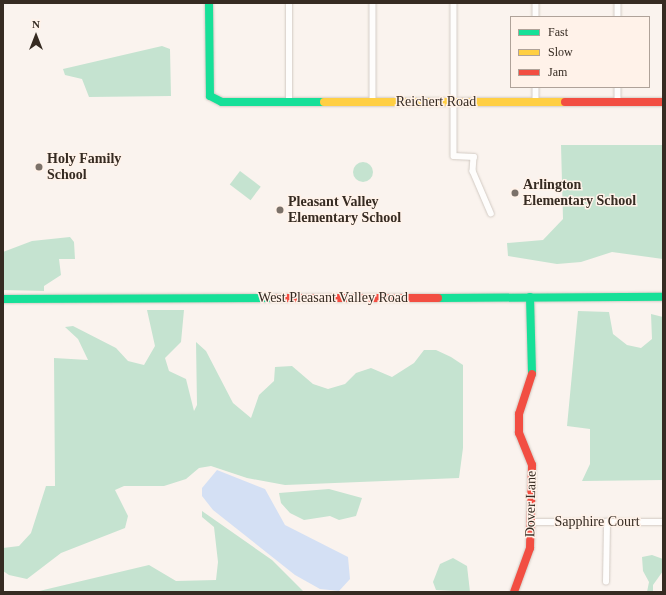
<!DOCTYPE html>
<html>
<head>
<meta charset="utf-8">
<style>
  body { margin:0 }
  #map { position:relative; width:666px; height:595px; overflow:hidden; background:#faf3ee; font-family:Georgia,serif }
  div>[style] { position:absolute }
  .green>* { inset:0; background:#c5e3d0; transform-origin:0 0 }
  .round { border-radius:50% }
  .water>* { inset:0; background:#d4e0f4 }
  .roads { filter:drop-shadow(0 0 1px #d2cac3) drop-shadow(0 0 1px #d2cac3) }
  .street>* { height:5.5px; margin:-2.75px; padding:0 2.75px; transform-origin:2.75px; border-radius:2.75px; background:#fefdfc }
  .fast>* { height:8px; margin:-4px; padding:0 4px; transform-origin:4px; border-radius:4px; background:#16e098 }
  .slow>* { height:8px; margin:-4px; padding:0 4px; transform-origin:4px; border-radius:4px; background:#ffcf43 }
  .jam>* { height:8px; margin:-4px; padding:0 4px; transform-origin:4px; border-radius:4px; background:#f24e42 }
  .dots>* { width:11px; height:11px; translate:-50% -50%; box-sizing:border-box; border:2px solid #fff2e9; border-radius:50% }
  span { translate:-50% -50%; white-space:nowrap; text-align:center; line-height:1.15; -webkit-text-stroke:3px #fff2e9; paint-order:stroke }
  .street-label { font-size:14px; color:#362b22 }
  .poi-label { font-size:14px; color:#362b22; font-weight:700 }
  .left { translate:0 -50%; text-align:left }
  .frame { position:absolute; inset:0; border:4px solid #362b22; pointer-events:none }
  .legend { position:absolute; left:510px; top:16px; width:140px; height:72px; box-sizing:border-box; background:#fff2e9; border:1px solid #afa299; margin:0; padding:5px 7px; list-style:none; font-size:12px; color:#362b22 }
  .legend li { display:flex; align-items:center; gap:8px; height:20px }
  .legend b { width:20px; border:1px solid #afa299 }
  .north { position:absolute; left:16px; top:16px; width:40px; height:40px; -webkit-text-stroke:3px #fff2e9; paint-order:stroke; rotate:0deg; font-size:11px; font-weight:700; line-height:16px; text-align:center; color:#362b22 }
  .north::after { content:''; display:block; margin:auto; width:14px; height:18px; background:#362b22; clip-path:polygon(50% 0,100% 100%,50% 72%,0 100%) }
</style>
</head>
<body>
<div id="map">
  <div class="green">
    <i style="clip-path:polygon(162px 46px,170px 49px,171px 96px,89px 97px,82px 79px,65px 75px,63px 69px)"></i>
    <i style="clip-path:polygon(561px 145px,663px 145px,663px 259px,612px 252px,581px 262px,557px 264px,508px 256px,507px 243px,543px 240px,563px 219px)"></i>
    <i class="round" style="left:353px;top:162px;width:20px;height:20px"></i>
    <i style="left:240px;top:171px;width:26px;height:17px;rotate:37deg"></i>
    <i style="clip-path:polygon(70px 237px,74px 242px,75px 259px,59px 259px,61px 275px,44px 286px,44px 291px,3px 290px,3px 252px,32px 241px)"></i>
    <i style="clip-path:polygon(147px 310px,184px 310px,181px 342px,165px 358px,169px 371px,186px 379px,194px 411px,197px 405px,196px 342px,206px 351px,233px 403px,251px 418px,259px 395px,274px 381px,275px 367px,292px 366px,313px 384px,328px 389px,345px 384px,356px 373px,371px 368px,392px 377px,414px 363px,424px 350px,436px 350px,451px 357px,463px 365px,463px 448px,459px 478px,285px 485px,247px 478px,211px 466px,199px 468px,186px 479px,164px 486px,124px 486px,115px 490px,128px 516px,125px 528px,61px 553px,27px 579px,9px 575px,3px 571px,3px 548px,19px 546px,31px 533px,46px 486px,55px 486px,54px 358px,88px 360px,78px 339px,65px 327px,73px 326px,116px 348px,128px 361px,144px 365px,155px 346px)"></i>
    <i style="clip-path:polygon(578px 311px,609px 312px,613px 334px,627px 345px,641px 348px,652px 339px,651px 314px,663px 317px,663px 480px,582px 481px,590px 464px,590px 429px,567px 426px)"></i>
    <i style="clip-path:polygon(329px 489px,362px 498px,356px 516px,339px 520px,330px 516px,304px 520px,290px 513px,281px 503px,279px 493px)"></i>
    <i style="clip-path:polygon(202px 511px,272px 560px,304px 592px,35px 592px,149px 565px,176px 581px,216px 580px,218px 562px,214px 527px,202px 517px)"></i>
    <i style="clip-path:polygon(652px 555px,663px 559px,663px 571px,653px 585px,653px 592px,647px 592px,649px 582px,643px 571px,642px 557px)"></i>
    <i style="clip-path:polygon(453px 558px,467px 566px,470px 592px,436px 590px,433px 582px,440px 564px)"></i>
  </div>
  <div class="water">
    <i style="clip-path:polygon(217px 470px,265px 489px,285px 525px,348px 557px,350px 579px,339px 591px,320px 589px,295px 575px,213px 510px,202px 496px,202px 488px)"></i>
  </div>
  <div class="roads">
    <div class="street">
      <i style="left:373px;top:3px;width:99px;rotate:90deg"></i>
      <i style="left:454px;top:3px;width:153px;rotate:90deg"></i>
      <i style="left:454px;top:156px;width:20px;rotate:3deg"></i>
      <i style="left:474px;top:157px;width:14px;rotate:94deg"></i>
      <i style="left:473px;top:171px;width:46px;rotate:66.8deg"></i>
      <i style="left:536px;top:3px;width:14px;rotate:90deg"></i>
      <i style="left:618px;top:3px;width:14px;rotate:90deg"></i>
      <i style="left:536px;top:87px;width:15px;rotate:90deg"></i>
      <i style="left:618px;top:87px;width:15px;rotate:90deg"></i>
      <i style="left:289px;top:102px;width:99px;rotate:-90deg"></i>
      <i style="left:530px;top:522px;width:133px"></i>
      <i style="left:606px;top:582px;width:60px;rotate:-89deg"></i>
    </div>
    <div class="fast">
      <i style="left:209px;top:3px;width:93px;rotate:89.4deg"></i>
      <i style="left:210px;top:96px;width:13px;rotate:27deg"></i>
      <i style="left:222px;top:102px;width:102px"></i>
      <i style="left:530px;top:297px;width:77px;rotate:88.5deg"></i>
      <i style="left:438px;top:298px;width:225px;rotate:-0.3deg"></i>
      <i style="left:3px;top:299px;width:274px;rotate:-0.2deg"></i>
    </div>
    <div class="slow">
      <i style="left:324px;top:102px;width:241px"></i>
    </div>
    <div class="jam">
      <i style="left:565px;top:102px;width:98px"></i>
      <i style="left:277px;top:298px;width:161px"></i>
      <i style="left:514px;top:592px;width:47px;rotate:-70deg"></i>
      <i style="left:530px;top:548px;width:83px;rotate:-88.6deg"></i>
      <i style="left:532px;top:465px;width:35px;rotate:-112deg"></i>
      <i style="left:519px;top:433px;width:19px;rotate:-90deg"></i>
      <i style="left:519px;top:414px;width:42px;rotate:-72deg"></i>
    </div>
  </div>
  <div class="dots">
    <i style="left:39px;top:167px;background:#7b7169"></i>
    <i style="left:515px;top:193px;background:#7b7169"></i>
    <i style="left:280px;top:210px;background:#7b7169"></i>
  </div>
  <div class="street-label">
    <span style="left:436px;top:102px">Reichert Road</span>
    <span style="left:333px;top:298px">West Pleasant Valley Road</span>
    <span style="left:531px;top:504px;rotate:-89deg">Dover Lane</span>
    <span style="left:597px;top:522px">Sapphire Court</span>
  </div>
  <div class="poi-label">
    <span class="left" style="left:47px;top:167px">Holy Family<br>School</span>
    <span class="left" style="left:523px;top:193px">Arlington<br>Elementary School</span>
    <span class="left" style="left:288px;top:210px">Pleasant Valley<br>Elementary School</span>
  </div>
  <div class="frame"></div>
  <ul class="legend">
  <li><b style="height:5px;background:#16e098"></b>Fast</li>
  <li><b style="height:5px;background:#ffcf43"></b>Slow</li>
  <li><b style="height:5px;background:#f24e42"></b>Jam</li>
  </ul>
  <div class="north">N</div>
</div>
</body>
</html>
